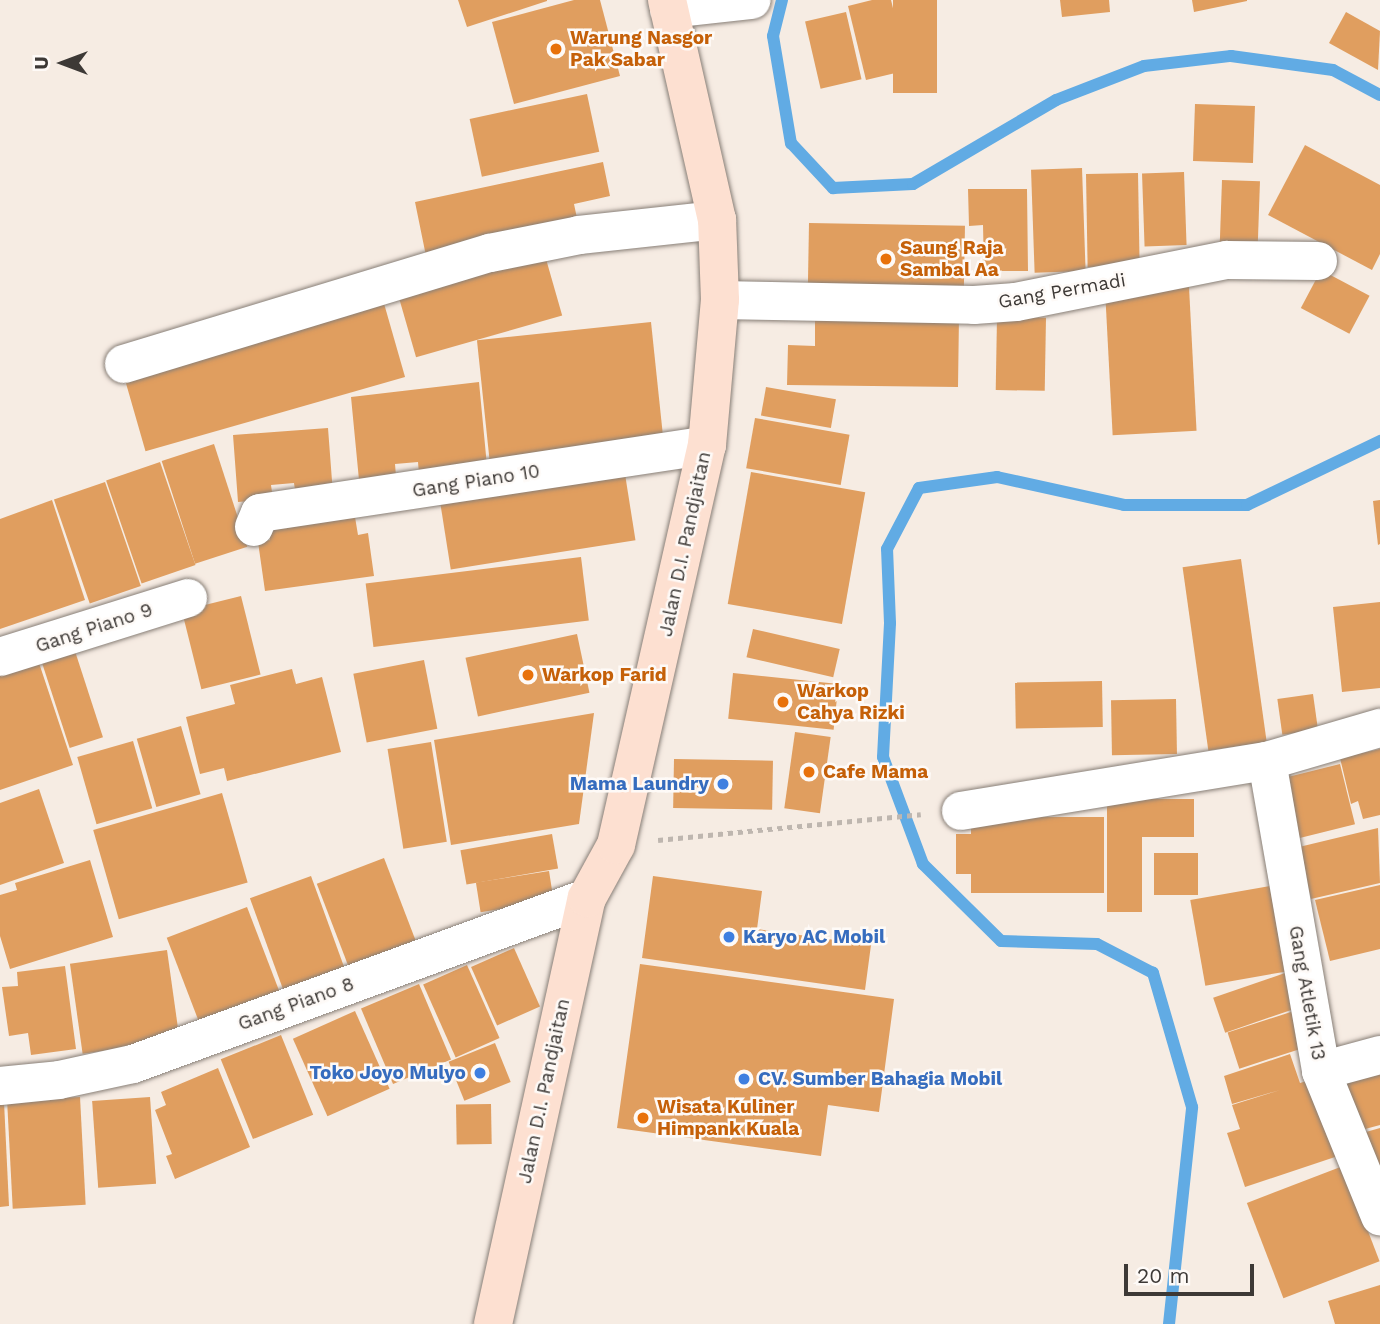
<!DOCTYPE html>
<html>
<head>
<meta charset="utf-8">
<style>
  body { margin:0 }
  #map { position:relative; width:1380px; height:1324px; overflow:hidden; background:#f6ece3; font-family:"Work Sans",sans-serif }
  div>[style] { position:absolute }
  .stream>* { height:12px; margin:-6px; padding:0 6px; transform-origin:6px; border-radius:6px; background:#61abe4 }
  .building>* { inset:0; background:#e09e5f; transform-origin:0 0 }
  .path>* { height:4.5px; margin-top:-2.25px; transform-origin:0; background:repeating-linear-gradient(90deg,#beb6af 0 5px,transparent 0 10px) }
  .roads { filter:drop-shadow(0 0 2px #887f77) drop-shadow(0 0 2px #887f77) }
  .minor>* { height:38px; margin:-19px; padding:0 19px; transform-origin:19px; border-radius:19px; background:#fff }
  .secondary>* { height:38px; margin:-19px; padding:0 19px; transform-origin:19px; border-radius:19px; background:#fde0d1 }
  .dots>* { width:19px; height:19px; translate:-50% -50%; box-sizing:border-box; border:4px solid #fefaf7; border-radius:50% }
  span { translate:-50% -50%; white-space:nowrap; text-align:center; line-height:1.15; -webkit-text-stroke:5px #fefaf7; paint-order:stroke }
  .food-label { font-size:19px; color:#c56008; font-weight:700 }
  .left { translate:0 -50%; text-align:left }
  .street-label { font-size:19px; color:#3d3936 }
  .shop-label { font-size:19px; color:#366cbe; font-weight:700 }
  .right { translate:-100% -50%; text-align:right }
  .north { position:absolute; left:28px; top:28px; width:70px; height:70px; -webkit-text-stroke:5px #fefaf7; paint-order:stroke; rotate:270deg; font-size:19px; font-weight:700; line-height:28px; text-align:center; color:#3d3936 }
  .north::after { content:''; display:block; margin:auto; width:24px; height:32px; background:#3d3936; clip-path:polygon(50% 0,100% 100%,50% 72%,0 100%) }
  .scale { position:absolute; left:1124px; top:1264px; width:130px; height:32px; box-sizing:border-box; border:4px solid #3d3936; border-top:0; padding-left:9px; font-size:21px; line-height:24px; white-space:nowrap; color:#3d3936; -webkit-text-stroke:5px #fefaf7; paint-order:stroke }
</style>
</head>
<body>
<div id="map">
  <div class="stream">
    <i style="left:782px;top:0;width:37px;rotate:104deg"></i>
    <i style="left:773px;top:36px;width:109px;rotate:80.5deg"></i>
    <i style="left:791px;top:143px;width:62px;rotate:47deg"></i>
    <i style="left:833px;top:188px;width:80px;rotate:-2.9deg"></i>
    <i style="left:913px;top:184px;width:166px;rotate:-30.4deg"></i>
    <i style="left:1056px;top:100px;width:94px;rotate:-21.1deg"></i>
    <i style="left:1144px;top:66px;width:88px;rotate:-6.6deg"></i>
    <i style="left:1231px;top:56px;width:103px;rotate:7.8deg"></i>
    <i style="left:1333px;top:70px;width:53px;rotate:28deg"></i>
    <i style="left:1169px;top:1324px;width:218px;rotate:-83.9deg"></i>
    <i style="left:1192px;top:1107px;width:140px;rotate:-106.2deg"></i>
    <i style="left:1153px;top:973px;width:63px;rotate:-152.6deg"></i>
    <i style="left:1097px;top:944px;width:96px;rotate:-178.2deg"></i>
    <i style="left:1001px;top:941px;width:110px;rotate:-135.4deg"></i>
    <i style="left:923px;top:864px;width:114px;rotate:-110.5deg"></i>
    <i style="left:883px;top:757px;width:134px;rotate:-87deg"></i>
    <i style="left:890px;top:623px;width:74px;rotate:-92.3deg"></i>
    <i style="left:887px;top:549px;width:69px;rotate:-62.3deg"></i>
    <i style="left:919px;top:488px;width:79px;rotate:-8deg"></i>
    <i style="left:997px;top:477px;width:130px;rotate:12.4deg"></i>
    <i style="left:1124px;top:505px;width:123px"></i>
    <i style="left:1247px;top:505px;width:148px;rotate:-25.7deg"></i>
  </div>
  <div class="building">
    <i style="clip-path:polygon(458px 0,547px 0,547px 1px,467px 27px)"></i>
    <i style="clip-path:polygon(574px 0,600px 0,620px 76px,514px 104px,492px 22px)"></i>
    <i style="clip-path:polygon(872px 0,891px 0,908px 70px,866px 80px,848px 6px)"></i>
    <i style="left:893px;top:0;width:44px;height:93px"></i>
    <i style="clip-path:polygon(1060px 0,1109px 0,1110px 12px,1062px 17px)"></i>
    <i style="clip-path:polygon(1192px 0,1247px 0,1247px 1px,1194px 12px)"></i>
    <i style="left:846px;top:12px;width:69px;height:42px;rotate:77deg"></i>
    <i style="clip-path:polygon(1346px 12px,1380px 31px,1378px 70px,1329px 43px)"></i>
    <i style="left:587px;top:94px;width:59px;height:120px;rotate:78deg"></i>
    <i style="left:1195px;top:104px;width:60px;height:57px;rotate:2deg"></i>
    <i style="clip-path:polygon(1305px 145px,1380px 185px,1380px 254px,1372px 270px,1268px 215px)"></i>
    <i style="clip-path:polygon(603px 162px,610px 196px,574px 204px,578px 223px,426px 256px,415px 202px)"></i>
    <i style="left:1082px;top:168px;width:103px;height:51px;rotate:88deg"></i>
    <i style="left:1184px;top:172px;width:73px;height:42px;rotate:88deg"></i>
    <i style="left:1138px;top:173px;width:93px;height:52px;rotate:89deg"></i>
    <i style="left:1222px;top:180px;width:38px;height:67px;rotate:2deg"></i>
    <i style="clip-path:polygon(968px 189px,1027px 189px,1028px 271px,984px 271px,983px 225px,969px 226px)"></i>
    <i style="left:809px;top:223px;width:156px;height:68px;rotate:1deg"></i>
    <i style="left:544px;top:252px;width:66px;height:152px;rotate:74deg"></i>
    <i style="left:1321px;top:270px;width:55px;height:43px;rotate:28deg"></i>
    <i style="left:1189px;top:287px;width:144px;height:84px;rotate:87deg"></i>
    <i style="left:383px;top:300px;width:80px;height:270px;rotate:74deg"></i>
    <i style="clip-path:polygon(815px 315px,959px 316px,958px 387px,787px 385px,788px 345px,815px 346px)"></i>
    <i style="left:997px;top:317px;width:49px;height:73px;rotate:1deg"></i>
    <i style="left:651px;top:322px;width:125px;height:175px;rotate:84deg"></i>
    <i style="clip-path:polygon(479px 382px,487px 466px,419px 474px,418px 462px,395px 464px,396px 476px,359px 480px,351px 397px)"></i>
    <i style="left:766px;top:387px;width:71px;height:29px;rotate:10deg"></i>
    <i style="left:755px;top:418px;width:96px;height:51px;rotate:10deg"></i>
    <i style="clip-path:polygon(328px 428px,333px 494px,296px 497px,294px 483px,271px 485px,273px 499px,238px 502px,233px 435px)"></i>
    <i style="left:214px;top:444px;width:108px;height:55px;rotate:72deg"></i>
    <i style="left:160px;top:462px;width:109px;height:57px;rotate:71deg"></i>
    <i style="left:751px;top:472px;width:116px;height:134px;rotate:10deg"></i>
    <i style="left:625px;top:474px;width:67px;height:187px;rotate:81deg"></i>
    <i style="left:105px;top:482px;width:110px;height:54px;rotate:71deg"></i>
    <i style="clip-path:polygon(52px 500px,85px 600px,0 629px,0 519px)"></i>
    <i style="clip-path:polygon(1380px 500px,1380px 544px,1378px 545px,1373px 501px)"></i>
    <i style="clip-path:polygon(354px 511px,358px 535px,368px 533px,374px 576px,265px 591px,258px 542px,270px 540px,268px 523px)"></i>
    <i style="left:581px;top:557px;width:64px;height:217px;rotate:83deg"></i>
    <i style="left:1241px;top:559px;width:185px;height:59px;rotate:82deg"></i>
    <i style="left:241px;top:596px;width:81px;height:61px;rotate:76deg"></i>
    <i style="clip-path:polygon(1380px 602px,1380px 688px,1342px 692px,1333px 607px)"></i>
    <i style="left:753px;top:629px;width:89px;height:29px;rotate:13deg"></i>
    <i style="left:577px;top:634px;width:60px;height:114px;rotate:78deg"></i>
    <i style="left:73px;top:645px;width:97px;height:35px;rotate:72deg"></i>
    <i style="clip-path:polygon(37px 657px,73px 765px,0 790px,0 669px)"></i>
    <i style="left:424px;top:660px;width:70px;height:72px;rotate:79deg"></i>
    <i style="clip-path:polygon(292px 669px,296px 684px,322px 677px,341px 752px,227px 781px,224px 768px,200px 774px,186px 717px,235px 704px,230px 685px)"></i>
    <i style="left:733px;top:673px;width:106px;height:46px;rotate:6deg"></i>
    <i style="left:1102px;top:681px;width:46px;height:87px;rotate:89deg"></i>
    <i style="left:1313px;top:694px;width:36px;height:36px;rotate:82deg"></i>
    <i style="left:1176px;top:699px;width:55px;height:65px;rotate:89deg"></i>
    <i style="clip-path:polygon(594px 713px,579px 824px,451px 845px,434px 740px)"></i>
    <i style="left:181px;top:726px;width:71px;height:46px;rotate:74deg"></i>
    <i style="left:795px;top:732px;width:36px;height:77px;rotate:8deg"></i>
    <i style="left:133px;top:741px;width:70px;height:58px;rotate:74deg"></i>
    <i style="left:431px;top:742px;width:101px;height:44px;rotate:81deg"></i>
    <i style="clip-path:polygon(1380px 749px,1380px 815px,1363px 819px,1358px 801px,1351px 804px,1340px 758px)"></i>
    <i style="left:674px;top:759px;width:99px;height:49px;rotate:1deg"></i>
    <i style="left:1340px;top:764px;width:62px;height:60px;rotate:76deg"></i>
    <i style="clip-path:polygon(39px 789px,64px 863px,0 885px,0 803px)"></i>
    <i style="left:222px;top:793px;width:93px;height:134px;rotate:74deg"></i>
    <i style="clip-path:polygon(1107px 799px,1194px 799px,1194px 837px,1142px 837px,1142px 912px,1107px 912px)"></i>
    <i style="clip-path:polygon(971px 817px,1104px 817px,1104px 893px,971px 893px,971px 874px,956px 874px,956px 834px,971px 834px)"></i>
    <i style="clip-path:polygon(1378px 828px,1380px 883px,1311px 899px,1299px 847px)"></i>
    <i style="left:552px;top:834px;width:35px;height:93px;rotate:80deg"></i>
    <i style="left:1154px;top:853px;width:44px;height:42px"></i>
    <i style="left:384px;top:858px;width:88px;height:72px;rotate:69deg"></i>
    <i style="clip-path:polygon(90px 860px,113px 937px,10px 969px,0 936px,0 895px,17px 890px,15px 883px)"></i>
    <i style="left:549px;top:871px;width:30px;height:74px;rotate:81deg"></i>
    <i style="left:311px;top:876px;width:100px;height:65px;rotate:70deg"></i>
    <i style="clip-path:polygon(653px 876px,762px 891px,757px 929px,871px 945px,865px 990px,642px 958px)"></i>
    <i style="clip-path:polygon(1380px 885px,1380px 949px,1330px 961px,1315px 900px)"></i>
    <i style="left:1270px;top:886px;width:87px;height:81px;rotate:80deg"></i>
    <i style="left:247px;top:907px;width:95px;height:86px;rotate:69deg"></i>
    <i style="left:514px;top:948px;width:64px;height:47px;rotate:66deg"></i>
    <i style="left:167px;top:950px;width:91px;height:98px;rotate:82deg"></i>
    <i style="clip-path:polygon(640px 964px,894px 999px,879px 1112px,828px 1105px,821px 1156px,617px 1128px)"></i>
    <i style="left:467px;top:965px;width:80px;height:48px;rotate:66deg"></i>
    <i style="clip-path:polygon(65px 966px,76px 1049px,31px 1055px,28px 1033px,9px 1036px,2px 987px,18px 986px,17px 972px)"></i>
    <i style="left:1285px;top:973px;width:37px;height:76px;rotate:71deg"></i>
    <i style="left:419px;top:984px;width:82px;height:63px;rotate:67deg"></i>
    <i style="left:1297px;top:1010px;width:38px;height:73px;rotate:72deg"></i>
    <i style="left:355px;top:1011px;width:85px;height:68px;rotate:66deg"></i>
    <i style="left:281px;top:1035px;width:86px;height:65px;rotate:68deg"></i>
    <i style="left:495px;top:1043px;width:42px;height:50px;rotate:68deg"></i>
    <i style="clip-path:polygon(1290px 1054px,1300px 1083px,1313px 1079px,1338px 1156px,1245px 1187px,1227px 1133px,1240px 1129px,1232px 1105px,1280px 1090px,1232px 1104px,1224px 1076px)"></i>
    <i style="clip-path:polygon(218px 1068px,250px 1147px,175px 1179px,166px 1156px,172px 1154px,155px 1110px,166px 1105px,161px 1092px)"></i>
    <i style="clip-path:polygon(1380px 1068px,1380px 1125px,1354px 1132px,1340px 1079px)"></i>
    <i style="left:80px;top:1097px;width:108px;height:73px;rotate:87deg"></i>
    <i style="left:150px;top:1097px;width:87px;height:58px;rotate:86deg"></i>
    <i style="clip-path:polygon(4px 1102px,9px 1206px,0 1207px,0 1103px)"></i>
    <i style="left:491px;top:1104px;width:40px;height:35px;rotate:89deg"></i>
    <i style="clip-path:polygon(1380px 1128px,1380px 1177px,1359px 1134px)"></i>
    <i style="left:1343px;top:1166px;width:102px;height:103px;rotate:69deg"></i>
    <i style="clip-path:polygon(1380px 1285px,1380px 1324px,1335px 1324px,1328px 1301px)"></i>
  </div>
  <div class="path">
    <i style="left:658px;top:840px;width:264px;rotate:-5.6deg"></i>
  </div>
  <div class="roads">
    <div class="minor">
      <i style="left:669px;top:9px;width:83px;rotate:-6.2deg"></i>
      <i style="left:720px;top:300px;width:254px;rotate:1.1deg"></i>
      <i style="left:974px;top:305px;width:42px;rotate:-4.1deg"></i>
      <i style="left:1016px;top:302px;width:215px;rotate:-11.3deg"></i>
      <i style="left:1227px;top:260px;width:91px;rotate:0.6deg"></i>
      <i style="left:124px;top:364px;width:382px;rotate:-16.9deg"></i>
      <i style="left:490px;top:253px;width:91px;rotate:-11.4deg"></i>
      <i style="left:579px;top:235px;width:139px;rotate:-6.2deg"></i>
      <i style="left:254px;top:527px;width:15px;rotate:-67deg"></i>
      <i style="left:260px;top:513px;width:452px;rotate:-8.6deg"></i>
      <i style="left:0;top:657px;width:197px;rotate:-17.4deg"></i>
      <i style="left:1267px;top:761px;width:315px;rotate:80.1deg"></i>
      <i style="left:1321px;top:1071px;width:157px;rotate:67.9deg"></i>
      <i style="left:961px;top:811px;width:310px;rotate:-9.3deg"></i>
      <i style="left:1267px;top:761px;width:118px;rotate:-16.3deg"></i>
      <i style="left:1321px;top:1071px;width:61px;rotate:-15.2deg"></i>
      <i style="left:0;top:1086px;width:59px;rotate:-5.8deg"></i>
      <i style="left:59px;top:1080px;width:76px;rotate:-12.2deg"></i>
      <i style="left:133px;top:1064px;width:483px;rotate:-20.1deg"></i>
    </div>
    <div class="secondary">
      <i style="left:493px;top:1324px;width:436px;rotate:-77.6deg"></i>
      <i style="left:587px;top:898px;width:60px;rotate:-61.3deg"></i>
      <i style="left:616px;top:845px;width:410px;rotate:-77.2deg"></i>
      <i style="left:707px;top:445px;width:146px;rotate:-84.9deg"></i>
      <i style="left:720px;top:300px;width:80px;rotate:-92.1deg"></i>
      <i style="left:717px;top:220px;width:226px;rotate:-102.8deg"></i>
    </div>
  </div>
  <div class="dots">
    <i style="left:556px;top:49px;background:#e8710a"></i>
    <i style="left:886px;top:259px;background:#e8710a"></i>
    <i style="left:528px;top:675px;background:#e8710a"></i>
    <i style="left:783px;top:702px;background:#e8710a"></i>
    <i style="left:809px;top:772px;background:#e8710a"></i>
    <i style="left:723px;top:784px;background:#3f7fe0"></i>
    <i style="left:729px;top:937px;background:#3f7fe0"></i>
    <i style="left:480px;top:1073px;background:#3f7fe0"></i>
    <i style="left:744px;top:1079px;background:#3f7fe0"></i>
    <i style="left:643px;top:1118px;background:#e8710a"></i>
  </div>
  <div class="food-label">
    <span class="left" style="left:570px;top:49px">Warung Nasgor<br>Pak Sabar</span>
    <span class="left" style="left:900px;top:259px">Saung Raja<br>Sambal Aa</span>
    <span class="left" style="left:542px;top:675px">Warkop Farid</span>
    <span class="left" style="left:797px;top:702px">Warkop<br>Cahya Rizki</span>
    <span class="left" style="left:823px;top:772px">Cafe Mama</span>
    <span class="left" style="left:657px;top:1118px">Wisata Kuliner<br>Himpank Kuala</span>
  </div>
  <div class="street-label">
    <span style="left:1062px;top:291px;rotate:-10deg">Gang Permadi</span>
    <span style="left:476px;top:481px;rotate:-9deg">Gang Piano 10</span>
    <span style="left:685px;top:544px;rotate:-78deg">Jalan D.I. Pandjaitan</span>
    <span style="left:94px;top:628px;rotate:-18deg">Gang Piano 9</span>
    <span style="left:1307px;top:993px;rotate:80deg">Gang Atletik 13</span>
    <span style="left:296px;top:1004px;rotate:-20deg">Gang Piano 8</span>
    <span style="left:544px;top:1091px;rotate:-78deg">Jalan D.I. Pandjaitan</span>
  </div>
  <div class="shop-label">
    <span class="right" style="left:709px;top:784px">Mama Laundry</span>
    <span class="left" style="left:743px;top:937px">Karyo AC Mobil</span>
    <span class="right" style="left:466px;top:1073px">Toko Joyo Mulyo</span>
    <span class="left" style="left:758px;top:1079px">CV. Sumber Bahagia Mobil</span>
  </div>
  <div class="north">U</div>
  <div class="scale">20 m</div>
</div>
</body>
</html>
